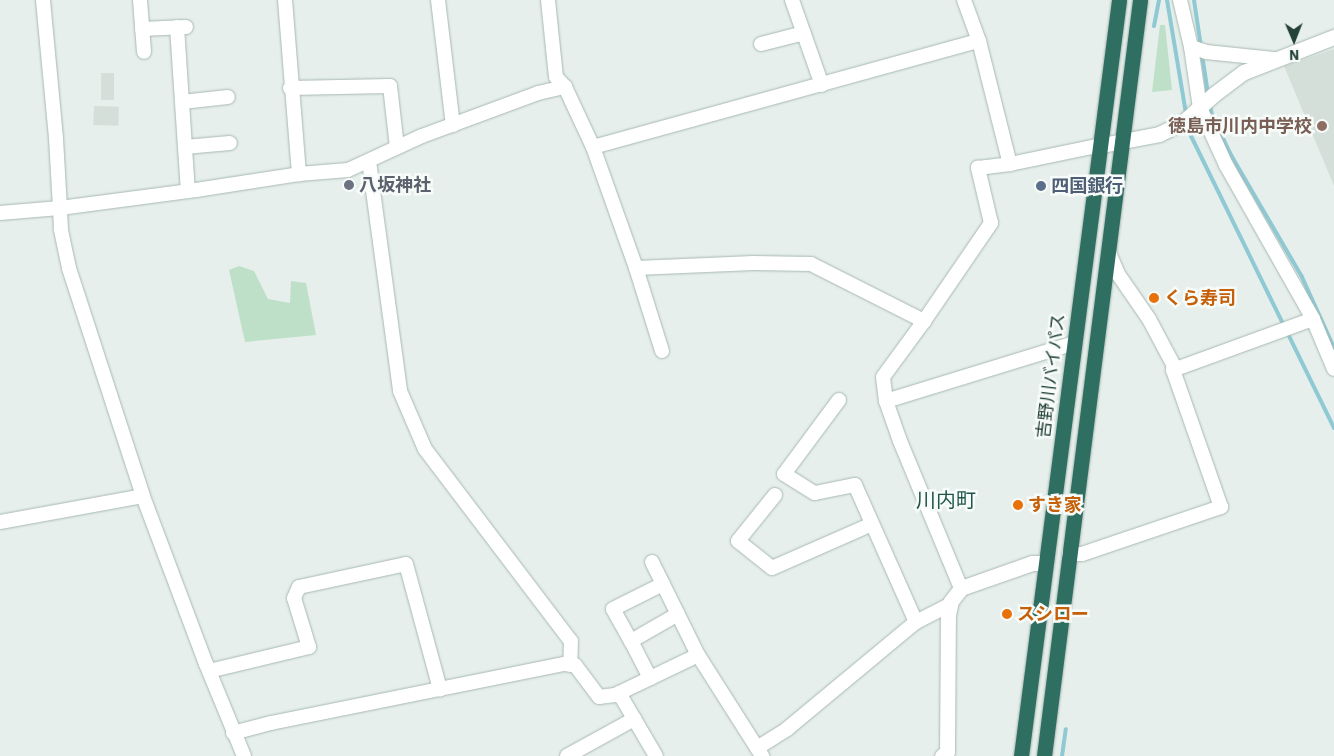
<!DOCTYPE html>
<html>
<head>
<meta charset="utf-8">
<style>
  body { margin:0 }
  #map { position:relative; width:1334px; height:756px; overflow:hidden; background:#e6efeb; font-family:"IBM Plex Sans","Noto Sans JP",sans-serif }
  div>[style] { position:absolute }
  .built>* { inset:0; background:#d4dfda; transform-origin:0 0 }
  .green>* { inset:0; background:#bfe0c8 }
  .stream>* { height:4px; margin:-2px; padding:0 2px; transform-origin:2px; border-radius:2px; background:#8ec9d4 }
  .roads { filter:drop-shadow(0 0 1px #a8b8b2) drop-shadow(0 0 1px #a8b8b2) }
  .street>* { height:14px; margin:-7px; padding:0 7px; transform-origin:7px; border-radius:7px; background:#fff }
  .secondary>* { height:15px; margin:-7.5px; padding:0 7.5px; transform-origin:7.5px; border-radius:7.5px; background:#fff }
  .highway>* { height:15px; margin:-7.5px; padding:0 7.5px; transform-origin:7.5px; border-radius:7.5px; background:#2f6f62 }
  .dots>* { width:14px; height:14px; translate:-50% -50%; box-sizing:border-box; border:2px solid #f7fbf9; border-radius:50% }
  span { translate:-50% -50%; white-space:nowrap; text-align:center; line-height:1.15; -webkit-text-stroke:5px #f7fbf9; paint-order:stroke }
  .education-label { font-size:18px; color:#785e54; font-weight:700 }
  .right { translate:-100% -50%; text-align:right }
  .worship-label { font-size:18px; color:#5b616d; font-weight:700 }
  .left { translate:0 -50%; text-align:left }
  .service-label { font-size:18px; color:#4e5e75; font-weight:700 }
  .food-label { font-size:18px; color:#c56008; font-weight:700 }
  .street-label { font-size:18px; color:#24423a }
  .quarter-label { font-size:20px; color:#1f5548 }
  .north { position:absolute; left:1269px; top:15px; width:50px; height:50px; -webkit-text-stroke:4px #f7fbf9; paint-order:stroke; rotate:179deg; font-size:14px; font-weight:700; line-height:20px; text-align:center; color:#24423a }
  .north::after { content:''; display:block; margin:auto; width:18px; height:22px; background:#24423a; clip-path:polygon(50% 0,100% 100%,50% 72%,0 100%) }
</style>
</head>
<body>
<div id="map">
  <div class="built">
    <i style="clip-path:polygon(1334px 49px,1334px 186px,1284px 66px)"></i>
    <i style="left:101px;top:73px;width:13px;height:27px"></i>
    <i style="left:94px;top:106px;width:25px;height:19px;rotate:2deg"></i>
  </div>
  <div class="green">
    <i style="clip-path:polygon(1160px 25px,1165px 25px,1172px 90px,1152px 92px)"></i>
    <i style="clip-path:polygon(239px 266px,254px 271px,268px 299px,290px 303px,291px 281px,306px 283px,316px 335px,245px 342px,229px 270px)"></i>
  </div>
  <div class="stream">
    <i style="left:1167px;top:0;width:116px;rotate:80.5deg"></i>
    <i style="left:1194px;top:0;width:48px;rotate:81.5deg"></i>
    <i style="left:1154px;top:26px;width:26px;rotate:-79deg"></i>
    <i style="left:1202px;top:54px;width:40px;rotate:81.5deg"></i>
    <i style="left:1210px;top:104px;width:11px;rotate:80deg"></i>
    <i style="left:1212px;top:115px;width:44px;rotate:64.6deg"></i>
    <i style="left:1231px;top:155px;width:141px;rotate:59.8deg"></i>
    <i style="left:1302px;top:277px;width:78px;rotate:65.7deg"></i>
    <i style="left:1188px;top:123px;width:13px;rotate:77deg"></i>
    <i style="left:1191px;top:136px;width:325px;rotate:63.9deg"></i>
    <i style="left:1062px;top:756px;width:27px;rotate:-82deg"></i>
  </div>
  <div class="roads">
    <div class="street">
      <i style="left:140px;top:0;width:52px;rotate:85.6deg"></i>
      <i style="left:285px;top:0;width:175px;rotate:85.4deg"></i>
      <i style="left:438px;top:0;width:126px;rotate:83.2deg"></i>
      <i style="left:548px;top:0;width:77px;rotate:84.1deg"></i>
      <i style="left:556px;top:77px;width:13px;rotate:48deg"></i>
      <i style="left:792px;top:0;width:90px;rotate:70.6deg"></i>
      <i style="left:964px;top:0;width:44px;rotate:69.9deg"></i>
      <i style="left:1180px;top:0;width:48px;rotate:76.8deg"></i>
      <i style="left:1191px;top:47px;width:62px;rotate:81.6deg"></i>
      <i style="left:1200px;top:108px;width:63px;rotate:65.5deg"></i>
      <i style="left:1226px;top:165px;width:177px;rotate:60.5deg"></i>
      <i style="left:1313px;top:319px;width:54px;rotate:67.2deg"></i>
      <i style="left:177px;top:27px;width:164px;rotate:86.2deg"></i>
      <i style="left:142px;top:29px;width:44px;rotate:-2.6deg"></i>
      <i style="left:761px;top:44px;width:44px;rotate:-14.3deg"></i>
      <i style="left:1191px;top:47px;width:16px;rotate:18deg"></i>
      <i style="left:1206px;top:52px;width:68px;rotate:5.9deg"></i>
      <i style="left:290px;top:88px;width:100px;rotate:-1.1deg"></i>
      <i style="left:390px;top:86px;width:61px;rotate:83.5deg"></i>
      <i style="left:182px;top:102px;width:46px;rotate:-6.2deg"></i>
      <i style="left:185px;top:147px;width:45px;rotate:-5.1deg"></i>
      <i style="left:593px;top:147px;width:400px;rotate:-15.4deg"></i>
      <i style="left:979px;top:41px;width:127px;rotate:75.9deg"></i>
      <i style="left:1010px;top:164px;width:94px;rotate:-11.7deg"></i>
      <i style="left:369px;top:161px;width:232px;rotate:82.3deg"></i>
      <i style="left:400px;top:391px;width:63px;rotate:66.7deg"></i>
      <i style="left:425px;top:449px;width:241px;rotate:52.8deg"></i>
      <i style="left:571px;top:641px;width:24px;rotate:92deg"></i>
      <i style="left:0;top:213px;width:60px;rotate:-4.8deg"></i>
      <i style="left:60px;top:208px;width:70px;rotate:-93.3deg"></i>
      <i style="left:56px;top:138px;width:139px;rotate:-95.4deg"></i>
      <i style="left:636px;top:268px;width:118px;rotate:-2.4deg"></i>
      <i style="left:754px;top:263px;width:57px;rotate:1deg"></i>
      <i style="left:811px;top:264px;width:127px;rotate:26.8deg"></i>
      <i style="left:924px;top:321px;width:69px;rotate:126.2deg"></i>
      <i style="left:883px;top:377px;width:24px;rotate:83deg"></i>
      <i style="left:886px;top:401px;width:42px;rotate:70.7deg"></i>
      <i style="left:900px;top:441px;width:159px;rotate:67.5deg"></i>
      <i style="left:924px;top:321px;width:119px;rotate:-55.6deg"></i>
      <i style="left:991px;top:223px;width:57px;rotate:-103.3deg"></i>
      <i style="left:978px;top:168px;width:32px;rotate:-7deg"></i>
      <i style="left:1173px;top:370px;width:149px;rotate:-20deg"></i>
      <i style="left:839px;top:400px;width:92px;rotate:126.6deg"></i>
      <i style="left:784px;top:474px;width:36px;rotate:32deg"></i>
      <i style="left:815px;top:493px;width:41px;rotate:-11.3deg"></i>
      <i style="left:855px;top:485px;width:150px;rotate:66deg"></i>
      <i style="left:886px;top:401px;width:197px;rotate:-17.1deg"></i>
      <i style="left:775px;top:495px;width:59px;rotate:128.8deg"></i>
      <i style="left:738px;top:541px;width:43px;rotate:38.5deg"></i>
      <i style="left:772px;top:568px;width:109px;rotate:-23.7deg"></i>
      <i style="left:0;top:522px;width:145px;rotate:-10.3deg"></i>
      <i style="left:1069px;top:554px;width:13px"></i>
      <i style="left:1082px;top:554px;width:147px;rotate:-18.7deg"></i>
      <i style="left:1221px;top:507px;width:145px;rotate:-109.3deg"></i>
      <i style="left:1173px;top:370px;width:4px;rotate:-76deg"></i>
      <i style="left:1174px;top:366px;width:53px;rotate:-118deg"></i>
      <i style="left:1149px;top:319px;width:55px;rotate:-124.6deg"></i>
      <i style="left:1118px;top:274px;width:23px;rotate:-113deg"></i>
      <i style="left:652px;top:562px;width:104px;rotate:63.7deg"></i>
      <i style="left:663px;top:584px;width:56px;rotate:153.4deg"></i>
      <i style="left:613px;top:609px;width:37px;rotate:61deg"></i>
      <i style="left:631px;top:641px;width:54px;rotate:-29.9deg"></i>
      <i style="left:631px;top:641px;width:42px;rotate:62.8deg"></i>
      <i style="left:209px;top:671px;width:103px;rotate:-13.5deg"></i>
      <i style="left:309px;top:647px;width:51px;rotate:-107deg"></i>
      <i style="left:294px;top:598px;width:12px;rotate:-66deg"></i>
      <i style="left:299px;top:587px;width:109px;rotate:-12.1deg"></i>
      <i style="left:406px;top:564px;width:130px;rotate:74.8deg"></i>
      <i style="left:619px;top:693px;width:73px;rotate:59.6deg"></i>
      <i style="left:233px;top:733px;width:39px;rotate:-15deg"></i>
      <i style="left:271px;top:723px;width:299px;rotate:-11.4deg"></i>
      <i style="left:564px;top:664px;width:11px;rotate:5deg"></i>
      <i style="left:575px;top:665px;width:40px;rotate:53deg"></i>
      <i style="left:599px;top:697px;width:16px;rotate:-7deg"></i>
      <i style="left:615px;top:695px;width:92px;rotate:-25.7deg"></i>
      <i style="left:698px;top:655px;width:120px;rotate:57.6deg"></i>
      <i style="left:757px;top:748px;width:36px;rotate:-32deg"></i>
      <i style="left:787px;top:729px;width:168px;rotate:-39.7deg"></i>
      <i style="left:916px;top:622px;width:39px;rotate:-27deg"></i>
      <i style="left:244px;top:756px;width:100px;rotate:-112.4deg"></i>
      <i style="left:206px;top:664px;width:179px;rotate:-110.6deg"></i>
      <i style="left:143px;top:496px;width:240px;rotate:-108deg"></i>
      <i style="left:69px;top:268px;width:40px;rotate:-102deg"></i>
      <i style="left:61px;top:229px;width:21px;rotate:-93deg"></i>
      <i style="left:60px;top:208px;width:137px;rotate:-7.5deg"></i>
      <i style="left:196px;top:190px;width:104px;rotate:-8.8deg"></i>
      <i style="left:299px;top:174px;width:49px;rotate:-4.7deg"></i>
      <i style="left:348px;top:170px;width:81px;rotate:-24.7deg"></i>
      <i style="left:422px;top:136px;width:124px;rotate:-20.3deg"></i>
      <i style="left:538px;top:93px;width:28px;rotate:-13deg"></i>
      <i style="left:565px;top:87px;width:66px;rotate:65deg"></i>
      <i style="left:593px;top:147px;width:128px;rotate:70.4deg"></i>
      <i style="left:636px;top:268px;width:87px;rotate:72.6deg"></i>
      <i style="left:567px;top:756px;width:77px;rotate:-28.9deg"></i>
    </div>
    <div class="secondary">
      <i style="left:1102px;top:145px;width:58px;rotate:-10.9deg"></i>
      <i style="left:1159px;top:134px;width:25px;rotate:-26deg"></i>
      <i style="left:1182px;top:123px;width:42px;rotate:-42.1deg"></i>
      <i style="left:1213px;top:95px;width:39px;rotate:-37deg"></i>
      <i style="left:1244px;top:72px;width:97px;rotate:-21.3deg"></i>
      <i style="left:942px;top:756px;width:6px;rotate:-39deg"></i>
      <i style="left:947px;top:752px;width:137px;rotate:-89.6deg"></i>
      <i style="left:948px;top:615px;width:14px;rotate:-78deg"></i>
      <i style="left:951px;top:601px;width:16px;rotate:-52deg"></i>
      <i style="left:961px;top:588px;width:75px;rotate:-19.4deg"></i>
      <i style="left:1032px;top:563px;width:14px"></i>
    </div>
    <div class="highway">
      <i style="left:1021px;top:756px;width:762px;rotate:-82.61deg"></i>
      <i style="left:1044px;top:756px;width:762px;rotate:-82.76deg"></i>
    </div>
  </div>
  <div class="dots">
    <i style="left:1322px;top:126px;background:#8d6e63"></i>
    <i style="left:349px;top:185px;background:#6b7280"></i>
    <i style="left:1041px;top:186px;background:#5c6f8a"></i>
    <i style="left:1154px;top:298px;background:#e8710a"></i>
    <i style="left:1018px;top:505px;background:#e8710a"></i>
    <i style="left:1007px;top:614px;background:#e8710a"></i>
  </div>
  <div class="education-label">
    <span class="right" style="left:1312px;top:126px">徳島市川内中学校</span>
  </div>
  <div class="worship-label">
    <span class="left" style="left:359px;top:185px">八坂神社</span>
  </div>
  <div class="service-label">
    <span class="left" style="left:1051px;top:186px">四国銀行</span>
  </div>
  <div class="food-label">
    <span class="left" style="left:1164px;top:298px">くら寿司</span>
    <span class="left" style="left:1028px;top:505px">すき家</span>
    <span class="left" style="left:1017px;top:614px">スシロー</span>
  </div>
  <div class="street-label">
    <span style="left:1051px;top:376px;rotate:-83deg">吉野川バイパス</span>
  </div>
  <div class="quarter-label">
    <span style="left:946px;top:499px">川内町</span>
  </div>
  <div class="north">N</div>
</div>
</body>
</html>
